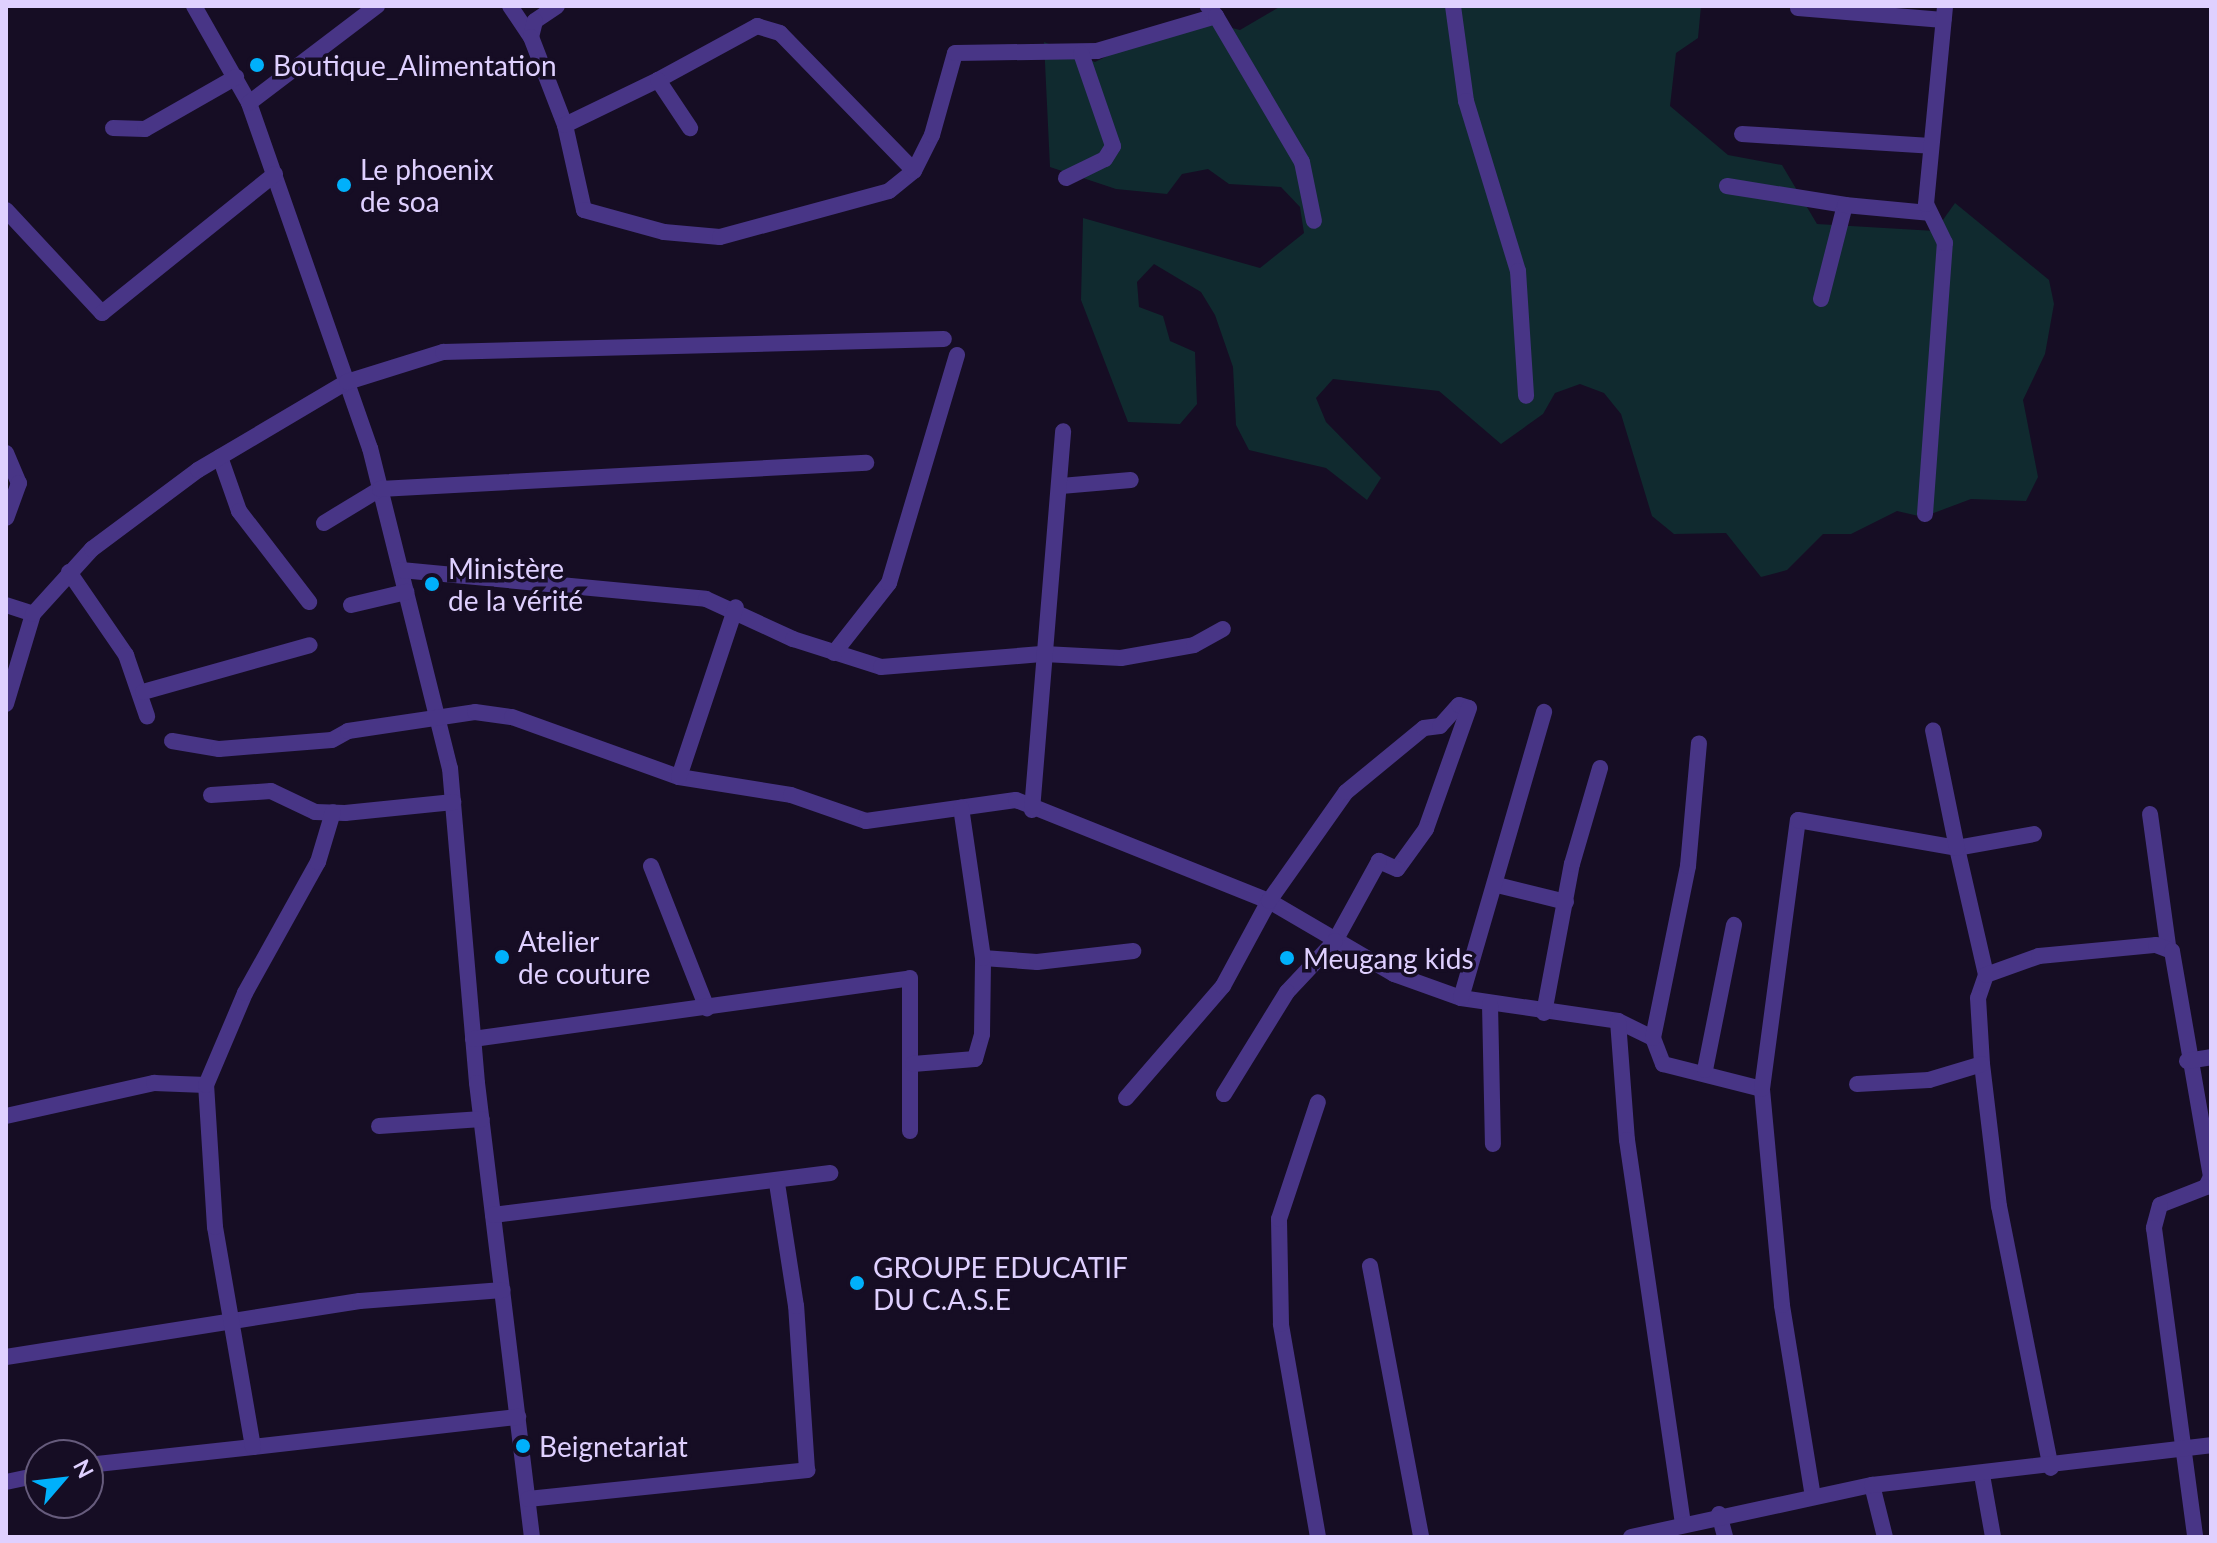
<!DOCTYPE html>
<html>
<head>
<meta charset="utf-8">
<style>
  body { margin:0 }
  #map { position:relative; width:2217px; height:1543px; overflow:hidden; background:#160d24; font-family:Lato,sans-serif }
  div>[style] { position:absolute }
  .green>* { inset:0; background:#102a2f }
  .street>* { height:16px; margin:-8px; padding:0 8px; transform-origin:8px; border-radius:8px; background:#483586 }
  .dots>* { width:22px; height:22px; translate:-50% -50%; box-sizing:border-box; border:4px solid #160d24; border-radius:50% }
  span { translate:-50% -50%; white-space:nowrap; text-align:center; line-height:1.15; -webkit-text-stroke:7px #160d24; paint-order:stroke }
  .poi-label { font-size:28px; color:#dfd0ff }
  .left { translate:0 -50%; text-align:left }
  .frame { position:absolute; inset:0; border:8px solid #dfd0ff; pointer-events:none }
  .north { position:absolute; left:24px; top:1439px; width:80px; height:80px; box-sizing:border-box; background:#160d24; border:2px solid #665b7c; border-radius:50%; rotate:62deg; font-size:22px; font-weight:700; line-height:32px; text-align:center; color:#dfd0ff }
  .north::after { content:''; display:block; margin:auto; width:28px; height:36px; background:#00b0fb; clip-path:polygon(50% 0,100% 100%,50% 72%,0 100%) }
</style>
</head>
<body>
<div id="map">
  <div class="green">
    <i style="clip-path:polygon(1281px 6px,1701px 6px,1698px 38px,1676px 53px,1670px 106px,1728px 155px,1782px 165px,1817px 224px,1935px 231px,1955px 203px,2049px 280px,2054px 304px,2045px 354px,2023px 400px,2038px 477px,2026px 501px,1971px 499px,1923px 517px,1897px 511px,1851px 534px,1823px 534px,1787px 570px,1761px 577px,1726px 533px,1674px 534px,1652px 516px,1621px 414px,1604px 393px,1580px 384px,1555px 393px,1543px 414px,1501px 444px,1439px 391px,1333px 379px,1316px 398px,1326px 422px,1381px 478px,1367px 500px,1326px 468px,1249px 450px,1236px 425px,1233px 367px,1215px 315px,1201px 292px,1154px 264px,1137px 282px,1139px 307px,1163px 316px,1170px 341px,1195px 352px,1197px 404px,1180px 424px,1128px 422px,1081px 300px,1083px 218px,1260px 268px,1304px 233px,1300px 207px,1281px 187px,1229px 184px,1208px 169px,1182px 174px,1167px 194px,1116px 189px,1050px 167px,1044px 42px,1095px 62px,1188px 17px,1240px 30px)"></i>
  </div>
  <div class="street">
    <i style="left:194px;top:6px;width:112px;rotate:60.4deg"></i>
    <i style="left:249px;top:103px;width:366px;rotate:70.7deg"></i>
    <i style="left:370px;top:448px;width:330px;rotate:76deg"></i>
    <i style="left:450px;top:768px;width:316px;rotate:85.1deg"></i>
    <i style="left:477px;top:1083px;width:457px;rotate:83.1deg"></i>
    <i style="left:510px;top:6px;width:37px;rotate:56deg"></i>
    <i style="left:557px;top:6px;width:27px;rotate:146deg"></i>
    <i style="left:535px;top:21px;width:16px;rotate:104deg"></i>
    <i style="left:531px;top:37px;width:94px;rotate:68.9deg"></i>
    <i style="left:565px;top:125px;width:87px;rotate:77.4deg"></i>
    <i style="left:584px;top:210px;width:83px;rotate:15.4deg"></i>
    <i style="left:664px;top:232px;width:56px;rotate:5.1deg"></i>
    <i style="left:720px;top:237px;width:175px;rotate:-15.2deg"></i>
    <i style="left:889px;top:191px;width:32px;rotate:-39deg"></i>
    <i style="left:914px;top:171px;width:40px;rotate:-63.4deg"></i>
    <i style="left:932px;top:135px;width:85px;rotate:-74.3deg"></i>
    <i style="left:955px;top:53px;width:142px;rotate:-0.8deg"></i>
    <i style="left:1097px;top:51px;width:124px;rotate:-16.4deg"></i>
    <i style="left:1216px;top:16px;width:13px;rotate:-129deg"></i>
    <i style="left:1453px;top:6px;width:96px;rotate:82.2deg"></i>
    <i style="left:1466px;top:101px;width:178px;rotate:73deg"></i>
    <i style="left:1518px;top:271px;width:125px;rotate:86.3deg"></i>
    <i style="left:1798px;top:8px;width:146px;rotate:4.7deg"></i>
    <i style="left:1216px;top:16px;width:169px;rotate:59.5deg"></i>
    <i style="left:1302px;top:162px;width:60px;rotate:78.5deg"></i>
    <i style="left:658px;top:80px;width:113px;rotate:-28.6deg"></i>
    <i style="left:757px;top:26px;width:24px;rotate:17deg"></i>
    <i style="left:780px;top:33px;width:192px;rotate:45.8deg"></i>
    <i style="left:249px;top:103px;width:161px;rotate:-37.2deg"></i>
    <i style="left:565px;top:125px;width:103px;rotate:-25.8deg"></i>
    <i style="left:658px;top:80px;width:58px;rotate:56.3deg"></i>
    <i style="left:113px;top:128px;width:32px;rotate:2deg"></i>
    <i style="left:145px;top:129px;width:105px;rotate:-29.7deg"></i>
    <i style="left:1742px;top:134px;width:189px;rotate:3.6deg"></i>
    <i style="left:1066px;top:178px;width:43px;rotate:-26deg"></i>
    <i style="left:1105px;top:159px;width:15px;rotate:-58deg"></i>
    <i style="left:1113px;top:146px;width:98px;rotate:-109deg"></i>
    <i style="left:1727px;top:186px;width:120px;rotate:9.1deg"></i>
    <i style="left:6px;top:210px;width:141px;rotate:47deg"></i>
    <i style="left:102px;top:313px;width:222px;rotate:-38.8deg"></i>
    <i style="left:1821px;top:299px;width:97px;rotate:-75.7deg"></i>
    <i style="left:1845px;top:205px;width:84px;rotate:5.4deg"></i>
    <i style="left:6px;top:453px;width:33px;rotate:67deg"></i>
    <i style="left:19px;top:483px;width:37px;rotate:110deg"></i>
    <i style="left:220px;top:457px;width:57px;rotate:70.6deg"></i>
    <i style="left:239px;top:511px;width:115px;rotate:52.4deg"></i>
    <i style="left:1061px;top:486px;width:70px;rotate:-4.9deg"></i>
    <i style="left:1925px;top:514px;width:272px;rotate:-85.8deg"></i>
    <i style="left:1945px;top:243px;width:43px;rotate:-116deg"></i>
    <i style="left:1926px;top:204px;width:199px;rotate:-84.5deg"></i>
    <i style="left:324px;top:523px;width:66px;rotate:-31.3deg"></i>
    <i style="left:380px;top:489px;width:487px;rotate:-3.1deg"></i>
    <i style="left:401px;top:570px;width:306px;rotate:5.4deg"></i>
    <i style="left:706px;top:599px;width:96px;rotate:24.7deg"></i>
    <i style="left:793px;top:639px;width:92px;rotate:17.7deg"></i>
    <i style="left:881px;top:667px;width:164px;rotate:-4.6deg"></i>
    <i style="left:1044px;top:654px;width:77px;rotate:3deg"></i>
    <i style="left:1121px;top:658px;width:74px;rotate:-10.1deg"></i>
    <i style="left:1194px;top:645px;width:33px;rotate:-29deg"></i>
    <i style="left:69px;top:572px;width:101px;rotate:55.5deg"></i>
    <i style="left:126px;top:655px;width:65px;rotate:71deg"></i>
    <i style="left:6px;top:605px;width:28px;rotate:18deg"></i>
    <i style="left:351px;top:605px;width:57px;rotate:-13.3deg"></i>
    <i style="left:834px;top:653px;width:89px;rotate:-51.8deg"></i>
    <i style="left:889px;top:583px;width:238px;rotate:-73.4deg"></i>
    <i style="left:143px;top:692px;width:173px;rotate:-15.7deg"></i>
    <i style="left:6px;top:704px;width:94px;rotate:-73.3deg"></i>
    <i style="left:33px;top:614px;width:88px;rotate:-47.8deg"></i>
    <i style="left:92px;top:549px;width:132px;rotate:-36.7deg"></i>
    <i style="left:198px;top:470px;width:173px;rotate:-30.6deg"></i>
    <i style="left:347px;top:382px;width:101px;rotate:-17.4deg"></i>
    <i style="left:443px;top:352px;width:501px;rotate:-1.49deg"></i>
    <i style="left:172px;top:741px;width:48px;rotate:9.7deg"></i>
    <i style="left:219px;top:749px;width:113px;rotate:-4.6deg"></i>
    <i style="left:332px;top:740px;width:18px;rotate:-29deg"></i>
    <i style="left:348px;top:731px;width:128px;rotate:-8.5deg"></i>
    <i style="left:475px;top:712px;width:37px;rotate:8deg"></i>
    <i style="left:512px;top:717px;width:177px;rotate:19.8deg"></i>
    <i style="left:679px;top:777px;width:113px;rotate:9.1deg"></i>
    <i style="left:791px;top:795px;width:79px;rotate:19.1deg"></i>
    <i style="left:866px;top:821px;width:151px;rotate:-8deg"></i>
    <i style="left:1016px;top:800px;width:272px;rotate:21.8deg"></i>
    <i style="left:1269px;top:901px;width:145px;rotate:30.3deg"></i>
    <i style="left:1394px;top:974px;width:71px;rotate:19.7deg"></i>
    <i style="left:1461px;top:998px;width:159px;rotate:8.3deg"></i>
    <i style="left:1618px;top:1021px;width:39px;rotate:26deg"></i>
    <i style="left:1653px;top:1038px;width:28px;rotate:69deg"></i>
    <i style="left:1663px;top:1064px;width:102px;rotate:14.2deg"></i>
    <i style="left:679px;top:777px;width:179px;rotate:-71.5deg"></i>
    <i style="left:211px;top:795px;width:60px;rotate:-3.8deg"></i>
    <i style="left:271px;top:791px;width:49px;rotate:25.5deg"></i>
    <i style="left:315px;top:812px;width:30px;rotate:2deg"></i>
    <i style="left:345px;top:813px;width:109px;rotate:-5.8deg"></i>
    <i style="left:1032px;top:810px;width:380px;rotate:-85.3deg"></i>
    <i style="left:2150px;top:814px;width:133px;rotate:82.2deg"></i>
    <i style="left:2034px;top:834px;width:78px;rotate:169.7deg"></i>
    <i style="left:1957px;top:848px;width:130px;rotate:77.1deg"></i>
    <i style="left:1986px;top:975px;width:24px;rotate:109deg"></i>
    <i style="left:1978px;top:998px;width:66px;rotate:86.5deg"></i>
    <i style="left:1982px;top:1064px;width:143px;rotate:83.2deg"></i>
    <i style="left:1999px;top:1206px;width:267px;rotate:78.8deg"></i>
    <i style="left:651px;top:866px;width:153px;rotate:68.5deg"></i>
    <i style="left:1497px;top:885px;width:71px;rotate:13.8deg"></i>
    <i style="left:983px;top:958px;width:54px;rotate:4.2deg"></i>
    <i style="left:1037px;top:962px;width:97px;rotate:-6.5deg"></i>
    <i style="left:1986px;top:975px;width:56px;rotate:-19.7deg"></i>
    <i style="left:2039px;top:956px;width:118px;rotate:-5.4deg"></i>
    <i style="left:2156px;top:945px;width:17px;rotate:21deg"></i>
    <i style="left:2172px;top:951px;width:229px;rotate:80.2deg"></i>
    <i style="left:2211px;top:1177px;width:11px;rotate:117deg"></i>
    <i style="left:2206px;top:1187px;width:49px;rotate:158.6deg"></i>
    <i style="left:2160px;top:1205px;width:24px;rotate:105deg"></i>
    <i style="left:2154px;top:1228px;width:312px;rotate:82.4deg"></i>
    <i style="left:1461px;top:998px;width:298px;rotate:-73.8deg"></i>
    <i style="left:1490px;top:1004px;width:140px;rotate:88.8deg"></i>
    <i style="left:1544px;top:1013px;width:152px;rotate:-79.4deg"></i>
    <i style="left:1572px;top:864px;width:100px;rotate:-73.7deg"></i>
    <i style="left:1618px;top:1021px;width:119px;rotate:85.7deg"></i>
    <i style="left:1627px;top:1140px;width:388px;rotate:81.7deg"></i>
    <i style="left:1653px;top:1038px;width:176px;rotate:-78.5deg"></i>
    <i style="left:1688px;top:866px;width:123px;rotate:-84.9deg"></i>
    <i style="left:473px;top:1039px;width:441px;rotate:-7.9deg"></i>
    <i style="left:910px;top:978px;width:153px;rotate:90deg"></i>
    <i style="left:2187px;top:1061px;width:24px;rotate:-9deg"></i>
    <i style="left:913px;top:1064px;width:62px;rotate:-4.6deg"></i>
    <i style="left:975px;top:1059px;width:26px;rotate:-74deg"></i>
    <i style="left:982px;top:1034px;width:76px;rotate:-89.2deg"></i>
    <i style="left:983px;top:958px;width:152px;rotate:-98.3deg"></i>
    <i style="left:1705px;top:1070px;width:148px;rotate:-78.7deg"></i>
    <i style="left:1857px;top:1084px;width:72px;rotate:-3.2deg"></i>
    <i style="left:1929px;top:1080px;width:55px;rotate:-16.8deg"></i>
    <i style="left:1126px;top:1098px;width:148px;rotate:-49.1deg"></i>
    <i style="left:1223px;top:986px;width:97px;rotate:-61.6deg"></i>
    <i style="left:1269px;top:901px;width:133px;rotate:-54.8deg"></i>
    <i style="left:1346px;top:792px;width:101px;rotate:-39.4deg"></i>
    <i style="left:1424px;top:728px;width:16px;rotate:-7deg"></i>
    <i style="left:1440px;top:726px;width:28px;rotate:-48deg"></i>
    <i style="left:1459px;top:705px;width:10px;rotate:17deg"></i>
    <i style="left:1469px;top:708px;width:128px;rotate:109.6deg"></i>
    <i style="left:1426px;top:829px;width:49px;rotate:125.9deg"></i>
    <i style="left:1397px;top:869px;width:20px;rotate:-156deg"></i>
    <i style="left:1379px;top:861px;width:91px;rotate:118.8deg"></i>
    <i style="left:1335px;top:941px;width:70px;rotate:133.3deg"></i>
    <i style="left:1287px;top:992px;width:120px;rotate:121.7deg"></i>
    <i style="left:6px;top:1116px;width:152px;rotate:-12.6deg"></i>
    <i style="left:154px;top:1083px;width:52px;rotate:2.2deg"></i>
    <i style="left:379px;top:1126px;width:103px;rotate:-3.9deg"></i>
    <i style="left:493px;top:1215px;width:340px;rotate:-7.1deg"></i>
    <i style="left:1370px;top:1266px;width:276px;rotate:79.3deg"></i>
    <i style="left:6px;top:1357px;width:358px;rotate:-9deg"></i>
    <i style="left:360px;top:1301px;width:143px;rotate:-4.4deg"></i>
    <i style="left:253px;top:1447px;width:267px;rotate:-6.5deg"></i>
    <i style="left:88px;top:1465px;width:166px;rotate:-6.2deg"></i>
    <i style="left:253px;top:1447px;width:223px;rotate:-99.8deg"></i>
    <i style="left:215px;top:1227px;width:142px;rotate:-93.6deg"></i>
    <i style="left:206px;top:1085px;width:100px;rotate:-67deg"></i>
    <i style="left:245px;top:993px;width:150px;rotate:-60.9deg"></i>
    <i style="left:318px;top:862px;width:52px;rotate:-73.3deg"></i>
    <i style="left:1982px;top:1475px;width:63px;rotate:79.9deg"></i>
    <i style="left:6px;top:1482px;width:35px;rotate:-12deg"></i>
    <i style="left:1872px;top:1485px;width:54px;rotate:76deg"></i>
    <i style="left:1813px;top:1497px;width:194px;rotate:-99.2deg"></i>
    <i style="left:1782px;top:1305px;width:217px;rotate:-95.3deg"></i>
    <i style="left:1762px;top:1089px;width:271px;rotate:-82.4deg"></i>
    <i style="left:1798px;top:820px;width:161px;rotate:10deg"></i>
    <i style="left:1957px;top:848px;width:120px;rotate:-101.5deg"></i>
    <i style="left:528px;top:1499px;width:281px;rotate:-5.9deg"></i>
    <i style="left:807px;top:1470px;width:164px;rotate:-93.8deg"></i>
    <i style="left:796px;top:1306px;width:124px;rotate:-98.8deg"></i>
    <i style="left:1719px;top:1514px;width:24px;rotate:75deg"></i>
    <i style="left:1318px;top:1537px;width:216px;rotate:-99.9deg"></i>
    <i style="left:1281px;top:1324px;width:105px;rotate:-91.1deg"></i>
    <i style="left:1279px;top:1219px;width:123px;rotate:-71.6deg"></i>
    <i style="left:1631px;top:1537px;width:247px;rotate:-12.2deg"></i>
    <i style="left:1872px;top:1485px;width:341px;rotate:-6.7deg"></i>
  </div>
  <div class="dots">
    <i style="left:257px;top:65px;background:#00b0fb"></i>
    <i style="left:344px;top:185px;background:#00b0fb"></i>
    <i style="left:432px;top:584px;background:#00b0fb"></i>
    <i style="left:502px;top:957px;background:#00b0fb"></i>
    <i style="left:1287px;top:958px;background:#00b0fb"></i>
    <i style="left:857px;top:1283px;background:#00b0fb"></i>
    <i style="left:523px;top:1446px;background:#00b0fb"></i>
  </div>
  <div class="poi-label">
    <span class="left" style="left:273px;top:65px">Boutique_Alimentation</span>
    <span class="left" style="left:360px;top:185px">Le phoenix<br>de soa</span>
    <span class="left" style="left:448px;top:584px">Ministère<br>de la vérité</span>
    <span class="left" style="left:518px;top:957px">Atelier<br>de couture</span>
    <span class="left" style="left:1303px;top:958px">Meugang kids</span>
    <span class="left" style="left:873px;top:1283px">GROUPE EDUCATIF<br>DU C.A.S.E</span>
    <span class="left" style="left:539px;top:1446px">Beignetariat</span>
  </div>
  <div class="frame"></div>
  <div class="north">N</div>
</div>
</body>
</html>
